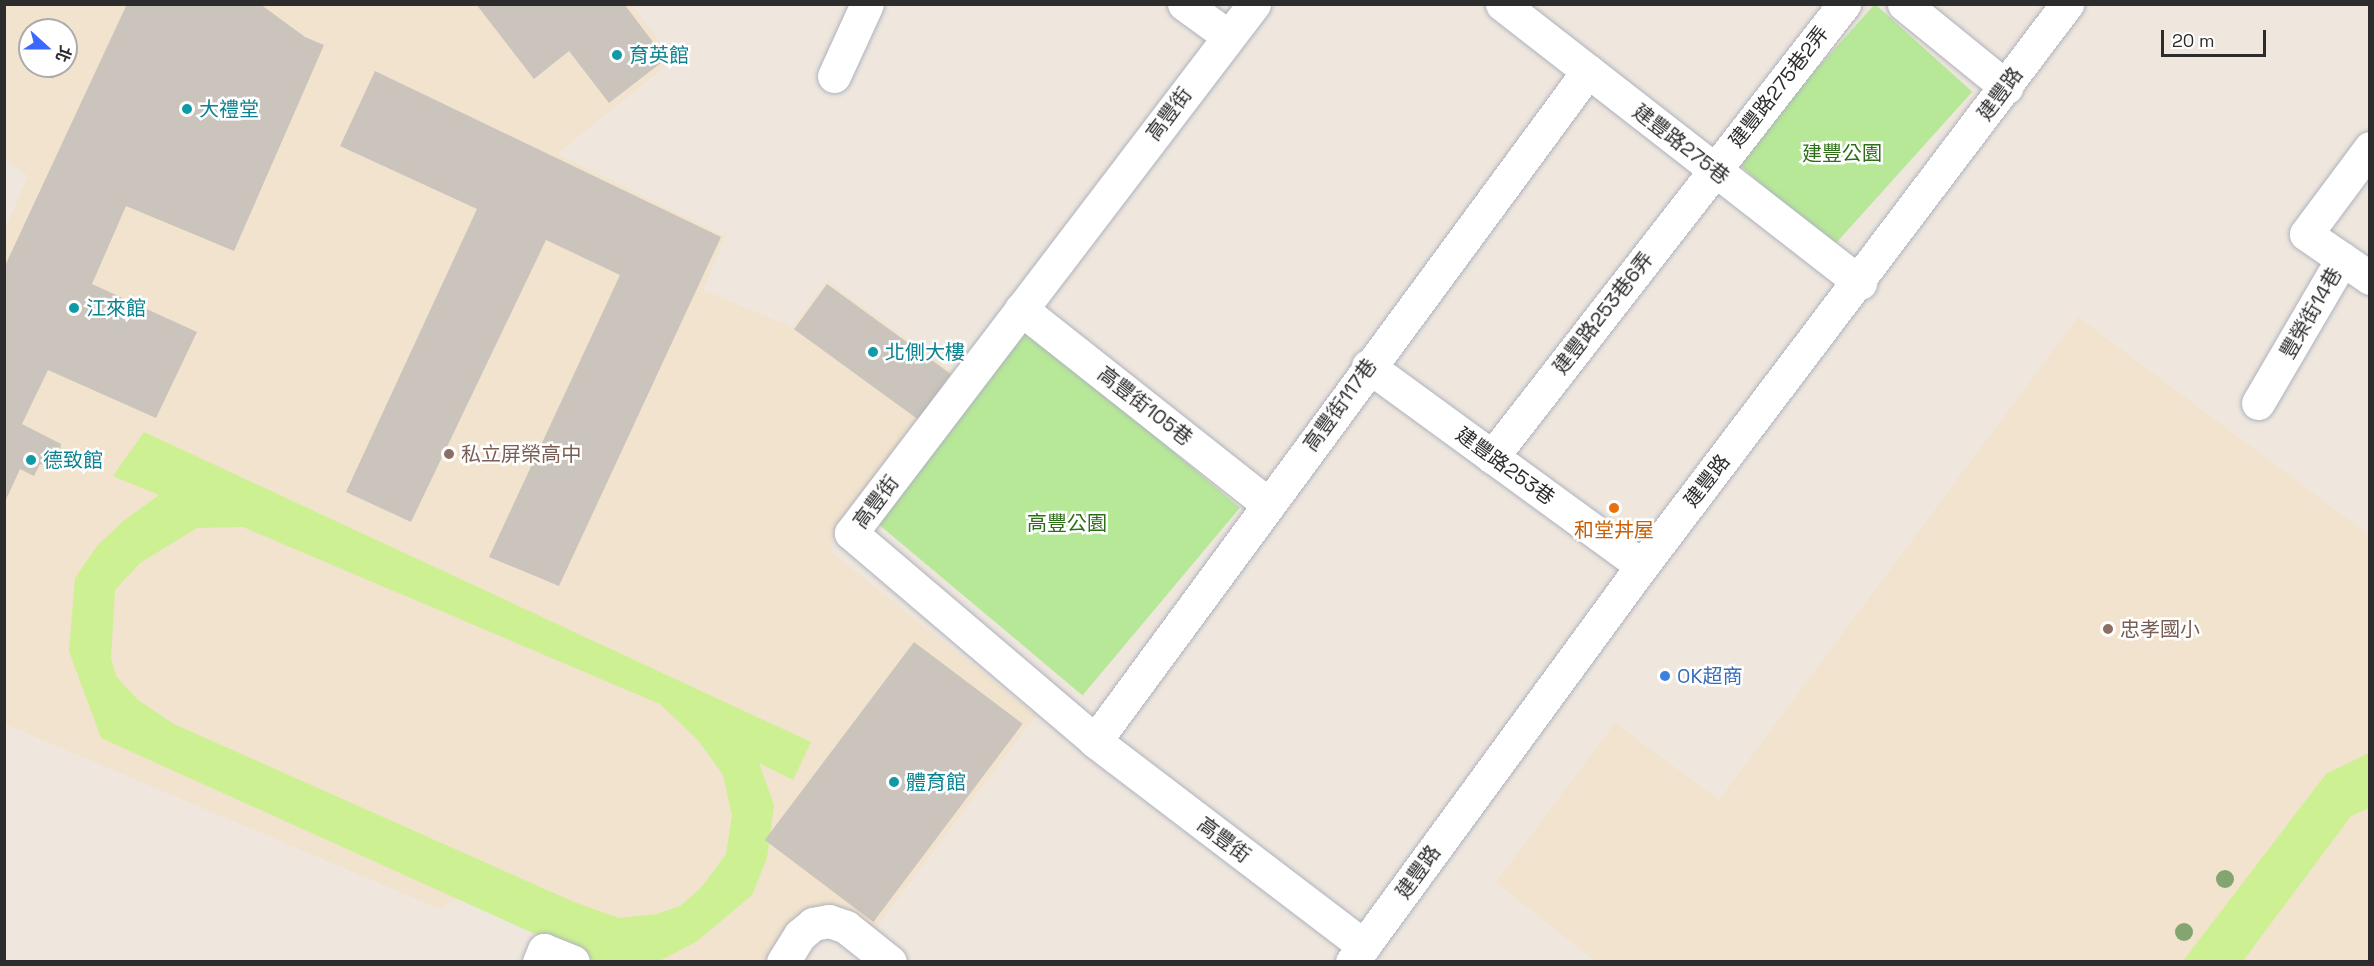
<!DOCTYPE html>
<html>
<head>
<meta charset="utf-8">
<style>
  body { margin:0 }
  #map { position:relative; width:2374px; height:966px; overflow:hidden; background:#efe7de; font-family:"Space Grotesk","Noto Sans TC",sans-serif }
  div>[style] { position:absolute }
  .education>* { inset:0; background:#f1e3cd }
  .green>* { inset:0; background:#b7e898; transform-origin:0 0 }
  .pitch>* { inset:0; background:#cdf093 }
  .building>* { inset:0; background:#cac4bd; transform-origin:0 0 }
  .roads { filter:drop-shadow(0 0 2px #aeb2bd) drop-shadow(0 0 2px #aeb2bd) }
  .street>* { height:33px; margin:-16.5px; padding:0 16.5px; transform-origin:16.5px; border-radius:16.5px; background:#fff }
  .trees>* { width:18px; height:18px; margin:-9px; border-radius:50%; background:#84a570 }
  .dots>* { width:16px; height:16px; translate:-50% -50%; box-sizing:border-box; border:3px solid #fff; border-radius:50% }
  span { translate:-50% -50%; white-space:nowrap; text-align:center; line-height:1.15; -webkit-text-stroke:5px #fff; paint-order:stroke }
  .culture-label { font-size:20px; color:#0d838f }
  .left { translate:0 -50%; text-align:left }
  .street-label { font-size:20px; color:#2c2c2c }
  .park-label { font-size:20px; color:#2d6f16 }
  .education-label { font-size:20px; color:#785e54 }
  .food-label { font-size:20px; color:#c56008 }
  .shop-label { font-size:20px; color:#366cbe }
  .frame { position:absolute; inset:0; border:6px solid #2c2c2c; pointer-events:none }
  .north { position:absolute; left:18px; top:18px; width:60px; height:60px; box-sizing:border-box; background:#fff; border:2px solid #ababab; border-radius:50%; rotate:111deg; font-size:16px; font-weight:700; line-height:24px; text-align:center; color:#2c2c2c }
  .north::after { content:''; display:block; margin:auto; width:21px; height:27px; background:#3b68ff; clip-path:polygon(50% 0,100% 100%,50% 72%,0 100%) }
  .scale { position:absolute; left:2161px; top:30px; width:105px; height:27px; box-sizing:border-box; border:3px solid #2c2c2c; border-top:0; padding-left:8px; font-size:18px; line-height:21px; white-space:nowrap; color:#2c2c2c; -webkit-text-stroke:4px #fff; paint-order:stroke }
</style>
</head>
<body>
<div id="map">
  <div class="education">
    <i style="clip-path:polygon(evenodd,4px 5px,632px 5px,673px 60px,557px 154px,725px 236px,703px 290px,792px 327px,827px 281px,954px 373px,833px 535px,831px 552px,1036px 715px,872px 933px,825px 907px,777px 961px,645px 961px,481px 882px,440px 909px,5px 724px,4px 231px,28px 176px,5px 160px,4px 5px,30px 30px,66px 30px,66px 66px,30px 66px,30px 30px)"></i>
    <i style="clip-path:polygon(2078px 317px,2369px 535px,2369px 961px,1595px 961px,1496px 882px,1615px 723px,1719px 800px)"></i>
  </div>
  <div class="green">
    <i style="left:1875px;top:4px;width:131px;height:210px;rotate:42deg"></i>
    <i style="left:1027px;top:329px;width:278px;height:245px;rotate:40deg"></i>
  </div>
  <div class="pitch">
    <i style="clip-path:polygon(evenodd,144px 432px,811px 742px,793px 780px,759px 763px,774px 805px,767px 858px,752px 895px,696px 942px,659px 961px,595px 961px,101px 738px,69px 651px,75px 578px,97px 546px,122px 522px,159px 495px,113px 476px,144px 432px,243px 527px,660px 704px,698px 740px,723px 775px,732px 816px,726px 854px,701px 888px,680px 906px,657px 914px,619px 918px,574px 902px,174px 724px,138px 700px,116px 676px,111px 658px,115px 590px,140px 563px,197px 528px,243px 527px)"></i>
    <i style="clip-path:polygon(2369px 753px,2369px 808px,2351px 816px,2243px 961px,2183px 961px,2326px 774px)"></i>
  </div>
  <div class="building">
    <i style="clip-path:polygon(127px 4px,260px 4px,305px 37px,324px 45px,234px 251px,126px 206px,92px 284px,197px 332px,156px 418px,48px 370px,22px 424px,61px 444px,59px 457px,53px 468px,40px 464px,34px 476px,20px 469px,4px 504px,4px 268px)"></i>
    <i style="clip-path:polygon(476px 4px,624px 4px,666px 59px,609px 103px,569px 51px,534px 79px)"></i>
    <i style="clip-path:polygon(375px 71px,721px 237px,559px 586px,489px 557px,620px 275px,546px 240px,411px 522px,346px 492px,477px 209px,340px 146px)"></i>
    <i style="left:827px;top:284px;width:153px;height:56px;rotate:36deg"></i>
    <i style="left:914px;top:642px;width:136px;height:248px;rotate:37deg"></i>
  </div>
  <div class="roads">
    <div class="street">
      <i style="left:1184px;top:4px;width:54px;rotate:36deg"></i>
      <i style="left:1254px;top:4px;width:665px;rotate:127.3deg"></i>
      <i style="left:851px;top:533px;width:321px;rotate:40.4deg"></i>
      <i style="left:1095px;top:741px;width:338px;rotate:37.3deg"></i>
      <i style="left:1502px;top:4px;width:454px;rotate:37.9deg"></i>
      <i style="left:1904px;top:4px;width:132px;rotate:39.1deg"></i>
      <i style="left:834px;top:76px;width:79px;rotate:-65.4deg"></i>
      <i style="left:2370px;top:148px;width:107px;rotate:126.7deg"></i>
      <i style="left:2306px;top:234px;width:78px;rotate:34.5deg"></i>
      <i style="left:1021px;top:309px;width:315px;rotate:38.3deg"></i>
      <i style="left:1368px;top:366px;width:339px;rotate:36.1deg"></i>
      <i style="left:2258px;top:403px;width:167px;rotate:-59.7deg"></i>
      <i style="left:1492px;top:457px;width:574px;rotate:-52.15deg"></i>
      <i style="left:1095px;top:741px;width:832px;rotate:-53.65deg"></i>
      <i style="left:539px;top:962px;width:13px;rotate:-67deg"></i>
      <i style="left:544px;top:950px;width:31px;rotate:22deg"></i>
      <i style="left:783px;top:962px;width:32px;rotate:-58deg"></i>
      <i style="left:800px;top:935px;width:17px;rotate:-40deg"></i>
      <i style="left:813px;top:924px;width:16px;rotate:-11deg"></i>
      <i style="left:829px;top:921px;width:18px;rotate:19deg"></i>
      <i style="left:846px;top:927px;width:56px;rotate:38.5deg"></i>
      <i style="left:1352px;top:962px;width:491px;rotate:-53.8deg"></i>
      <i style="left:1642px;top:566px;width:705px;rotate:-52.9deg"></i>
    </div>
  </div>
  <div class="trees">
    <i style="left:2225px;top:879px"></i>
    <i style="left:2184px;top:932px"></i>
  </div>
  <div class="dots">
    <i style="left:617px;top:55px;background:#0f9aa8"></i>
    <i style="left:187px;top:109px;background:#0f9aa8"></i>
    <i style="left:74px;top:308px;background:#0f9aa8"></i>
    <i style="left:873px;top:352px;background:#0f9aa8"></i>
    <i style="left:449px;top:454px;background:#8d6e63"></i>
    <i style="left:31px;top:460px;background:#0f9aa8"></i>
    <i style="left:1614px;top:508px;background:#e8710a"></i>
    <i style="left:2108px;top:629px;background:#8d6e63"></i>
    <i style="left:1665px;top:676px;background:#3f7fe0"></i>
    <i style="left:894px;top:782px;background:#0f9aa8"></i>
  </div>
  <div class="culture-label">
    <span class="left" style="left:629px;top:55px">育英館</span>
    <span class="left" style="left:199px;top:109px">大禮堂</span>
    <span class="left" style="left:86px;top:308px">江來館</span>
    <span class="left" style="left:885px;top:352px">北側大樓</span>
    <span class="left" style="left:43px;top:460px">德致館</span>
    <span class="left" style="left:906px;top:782px">體育館</span>
  </div>
  <div class="street-label">
    <span style="left:1779px;top:87px;rotate:-52deg">建豐路275巷2弄</span>
    <span style="left:2000px;top:94px;rotate:-53deg">建豐路</span>
    <span style="left:1169px;top:114px;rotate:-53deg">高豐街</span>
    <span style="left:1681px;top:144px;rotate:38deg">建豐路275巷</span>
    <span style="left:1603px;top:313px;rotate:-52deg">建豐路253巷6弄</span>
    <span style="left:2311px;top:313px;rotate:-60deg">豐榮街14巷</span>
    <span style="left:1340px;top:405px;rotate:-54deg">高豐街117巷</span>
    <span style="left:1145px;top:406px;rotate:38deg">高豐街105巷</span>
    <span style="left:1505px;top:466px;rotate:36deg">建豐路253巷</span>
    <span style="left:1707px;top:481px;rotate:-52deg">建豐路</span>
    <span style="left:876px;top:502px;rotate:-53deg">高豐街</span>
    <span style="left:1224px;top:840px;rotate:37deg">高豐街</span>
    <span style="left:1418px;top:872px;rotate:-54deg">建豐路</span>
  </div>
  <div class="park-label">
    <span style="left:1842px;top:153px">建豐公園</span>
    <span style="left:1067px;top:523px">高豐公園</span>
  </div>
  <div class="education-label">
    <span class="left" style="left:461px;top:454px">私立屏榮高中</span>
    <span class="left" style="left:2120px;top:629px">忠孝國小</span>
  </div>
  <div class="food-label">
    <span style="left:1614px;top:530px">和堂丼屋</span>
  </div>
  <div class="shop-label">
    <span class="left" style="left:1677px;top:676px">OK超商</span>
  </div>
  <div class="frame"></div>
  <div class="north">北</div>
  <div class="scale">20 m</div>
</div>
</body>
</html>
